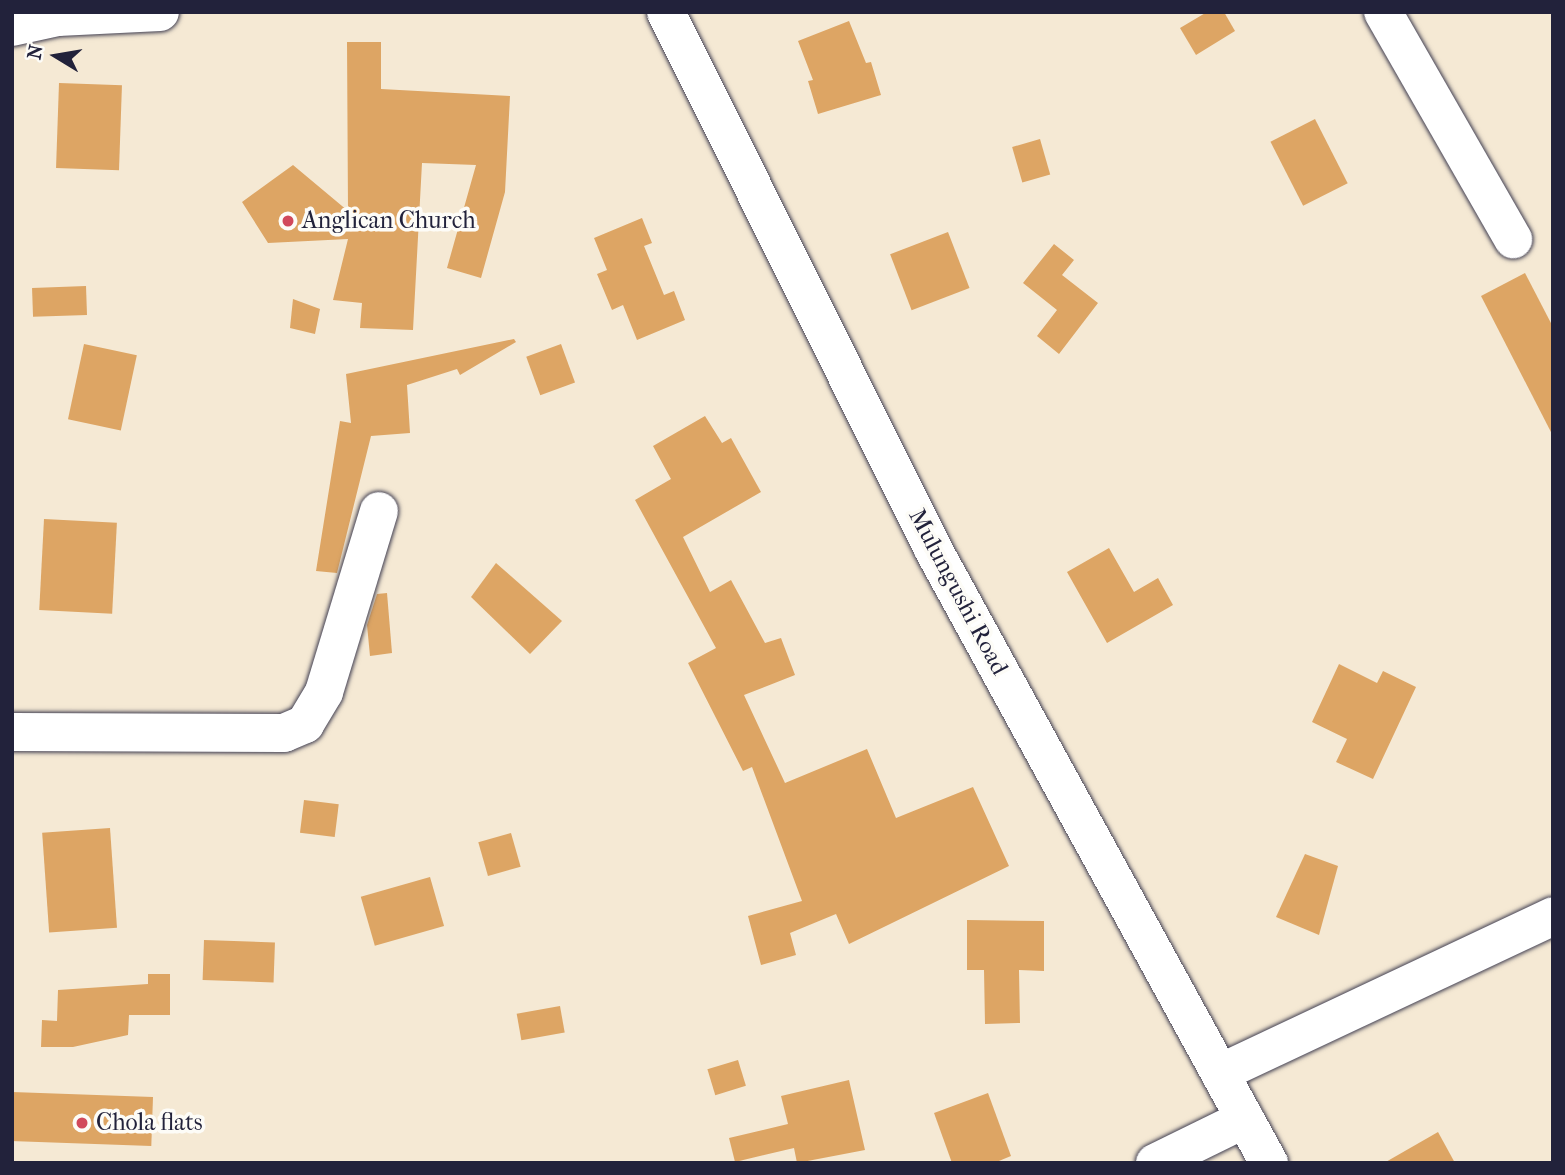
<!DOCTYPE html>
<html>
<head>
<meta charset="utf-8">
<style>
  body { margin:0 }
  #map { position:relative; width:1565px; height:1175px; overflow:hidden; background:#f5e9d4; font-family:"IM FELL French Canon",serif }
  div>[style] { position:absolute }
  .building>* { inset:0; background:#dda564; transform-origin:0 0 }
  .roads { filter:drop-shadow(0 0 2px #424052) drop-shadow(0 0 2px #424052) }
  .minor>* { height:38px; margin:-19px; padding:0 19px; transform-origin:19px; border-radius:19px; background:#fff }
  .dots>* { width:19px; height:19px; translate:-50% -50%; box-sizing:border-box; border:4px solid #fdfcf7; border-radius:50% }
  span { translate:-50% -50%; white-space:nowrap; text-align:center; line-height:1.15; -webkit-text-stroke:7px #fdfcf7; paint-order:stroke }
  .poi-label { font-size:24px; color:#22223b }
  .left { translate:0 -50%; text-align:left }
  .street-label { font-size:24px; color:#22223b }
  .frame { position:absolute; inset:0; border:14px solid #22223b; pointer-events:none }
  .north { position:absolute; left:21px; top:21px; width:70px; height:70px; -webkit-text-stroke:5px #fdfcf7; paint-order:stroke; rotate:281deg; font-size:19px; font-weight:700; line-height:28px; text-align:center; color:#22223b }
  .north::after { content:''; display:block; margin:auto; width:24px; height:32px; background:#22223b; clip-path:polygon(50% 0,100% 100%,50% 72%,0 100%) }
</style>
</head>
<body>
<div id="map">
  <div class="building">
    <i style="clip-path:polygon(1207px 12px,1224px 12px,1235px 31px,1196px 55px,1180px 28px)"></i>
    <i style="clip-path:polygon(849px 21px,866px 63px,871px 62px,881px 95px,818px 114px,808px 81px,813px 80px,798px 41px)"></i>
    <i style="clip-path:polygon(347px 42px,381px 42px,381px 89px,510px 96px,505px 192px,481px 278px,447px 268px,476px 165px,422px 163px,413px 330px,360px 328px,362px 303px,333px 300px,348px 239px,268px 243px,242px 202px,293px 165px,348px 211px)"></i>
    <i style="left:59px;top:83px;width:63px;height:85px;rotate:2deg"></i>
    <i style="left:1315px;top:119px;width:72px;height:50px;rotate:63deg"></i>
    <i style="left:1040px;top:139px;width:37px;height:29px;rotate:74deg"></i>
    <i style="clip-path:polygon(642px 218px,652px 243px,644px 246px,664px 295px,674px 291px,685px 320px,637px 340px,623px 305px,612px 310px,597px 274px,607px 270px,594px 238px)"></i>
    <i style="left:948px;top:232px;width:60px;height:62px;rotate:69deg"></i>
    <i style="clip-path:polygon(1054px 244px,1074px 260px,1062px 275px,1098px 303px,1059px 354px,1037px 336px,1057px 310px,1023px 283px)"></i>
    <i style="clip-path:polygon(1525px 273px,1553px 327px,1553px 436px,1481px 296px)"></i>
    <i style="left:86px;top:286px;width:29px;height:54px;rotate:88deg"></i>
    <i style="clip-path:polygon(293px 299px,320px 309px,315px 334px,290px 328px)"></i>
    <i style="clip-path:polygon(514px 339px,516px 342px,460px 375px,457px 369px,407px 385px,410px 433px,371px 436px,337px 573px,316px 571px,340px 421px,351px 423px,346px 374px)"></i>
    <i style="left:84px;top:344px;width:54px;height:77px;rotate:12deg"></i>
    <i style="left:561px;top:344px;width:41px;height:37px;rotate:70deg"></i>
    <i style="clip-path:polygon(705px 416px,722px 443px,731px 438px,761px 492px,683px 537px,710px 592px,731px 580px,765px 643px,781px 638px,795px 675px,744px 695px,785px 783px,867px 749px,896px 818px,973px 787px,1009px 866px,849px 944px,836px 914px,790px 933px,796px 955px,761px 965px,748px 916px,802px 901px,752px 767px,743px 771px,688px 663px,716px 648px,635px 500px,671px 479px,653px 446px)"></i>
    <i style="left:44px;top:519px;width:73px;height:91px;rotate:3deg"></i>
    <i style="clip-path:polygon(1109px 548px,1134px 592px,1158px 578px,1173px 605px,1107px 643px,1067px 572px)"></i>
    <i style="clip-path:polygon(496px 563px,562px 621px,530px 654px,471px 597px)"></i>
    <i style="clip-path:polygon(387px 593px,392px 653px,370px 656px,367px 625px,377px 594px)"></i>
    <i style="clip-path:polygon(1339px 664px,1377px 683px,1383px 671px,1416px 687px,1373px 779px,1336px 762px,1347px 739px,1312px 722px)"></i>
    <i style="left:304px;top:800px;width:35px;height:33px;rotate:7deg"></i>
    <i style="left:110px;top:828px;width:100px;height:68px;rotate:86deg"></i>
    <i style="left:511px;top:833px;width:35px;height:34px;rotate:74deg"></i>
    <i style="clip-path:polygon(1305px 854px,1338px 866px,1319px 935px,1276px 917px)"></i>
    <i style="left:430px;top:877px;width:51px;height:72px;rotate:74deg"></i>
    <i style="clip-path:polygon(967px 920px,1044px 921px,1044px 971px,1019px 970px,1020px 1023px,985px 1024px,984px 970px,967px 970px)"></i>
    <i style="left:204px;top:940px;width:71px;height:40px;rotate:2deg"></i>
    <i style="clip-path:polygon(148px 974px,170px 974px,170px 1015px,129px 1015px,128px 1035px,73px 1047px,41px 1047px,42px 1020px,57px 1021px,58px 990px,148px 984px)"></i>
    <i style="left:560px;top:1006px;width:27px;height:44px;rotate:80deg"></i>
    <i style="left:738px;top:1060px;width:27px;height:32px;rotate:73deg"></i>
    <i style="clip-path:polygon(849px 1080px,865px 1150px,797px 1163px,794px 1148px,735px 1162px,729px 1138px,788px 1124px,781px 1096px)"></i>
    <i style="clip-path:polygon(988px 1093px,1011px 1156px,994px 1163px,952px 1163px,934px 1113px)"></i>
    <i style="left:153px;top:1097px;width:49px;height:141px;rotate:92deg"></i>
    <i style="clip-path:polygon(1438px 1132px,1455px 1163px,1384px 1163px)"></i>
  </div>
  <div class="roads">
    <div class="minor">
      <i style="left:666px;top:12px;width:600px;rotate:63.56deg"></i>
      <i style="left:933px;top:549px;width:700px;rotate:61.31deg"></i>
      <i style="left:1383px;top:12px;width:262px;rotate:60.2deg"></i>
      <i style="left:12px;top:27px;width:47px;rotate:-12.3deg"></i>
      <i style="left:58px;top:17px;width:102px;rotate:-2.8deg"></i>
      <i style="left:12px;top:732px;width:272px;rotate:0.2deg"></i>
      <i style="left:284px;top:733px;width:23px;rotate:-23deg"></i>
      <i style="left:305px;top:724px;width:37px;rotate:-59deg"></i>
      <i style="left:324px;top:692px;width:189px;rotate:-73.1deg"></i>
      <i style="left:1220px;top:1073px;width:368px;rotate:-25.2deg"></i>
      <i style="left:1155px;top:1163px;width:100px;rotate:-26.1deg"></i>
    </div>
  </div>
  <div class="dots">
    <i style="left:288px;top:221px;background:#d1495b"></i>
    <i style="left:82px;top:1123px;background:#d1495b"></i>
  </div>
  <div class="poi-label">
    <span class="left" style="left:302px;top:221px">Anglican Church</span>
    <span class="left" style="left:96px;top:1123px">Chola flats</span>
  </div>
  <div class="street-label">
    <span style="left:958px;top:592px;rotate:62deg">Mulungushi Road</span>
  </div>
  <div class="frame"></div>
  <div class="north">N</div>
</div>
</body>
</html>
